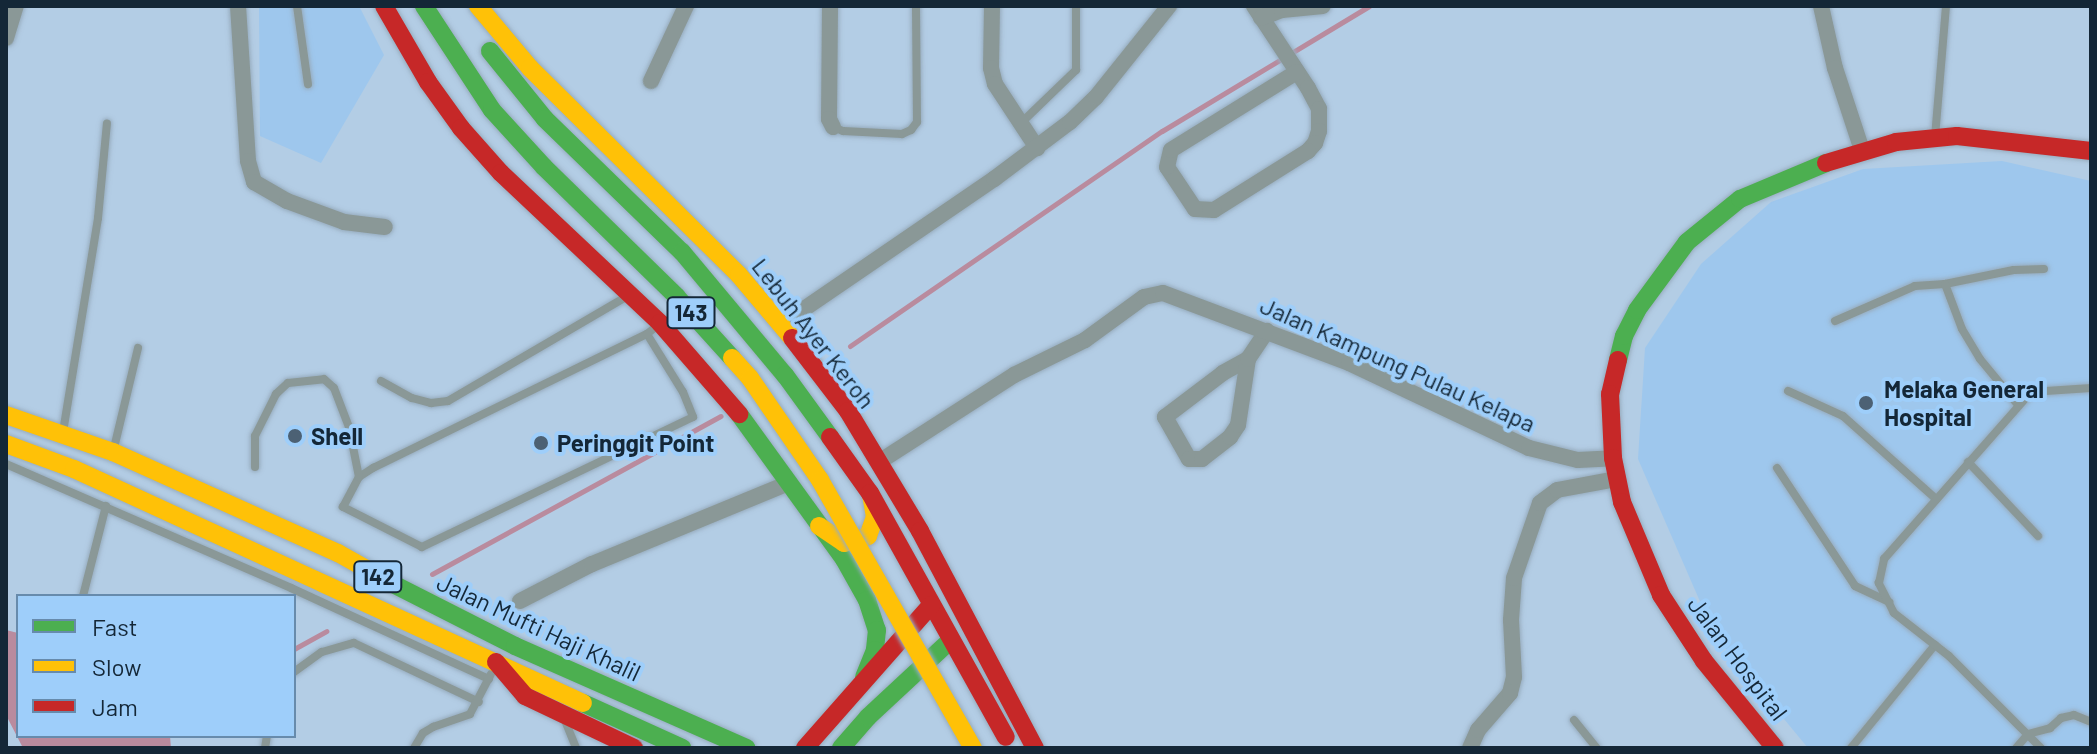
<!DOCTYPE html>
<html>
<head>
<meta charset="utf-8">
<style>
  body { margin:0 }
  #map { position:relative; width:2097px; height:754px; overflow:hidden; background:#b3cde5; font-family:Barlow,sans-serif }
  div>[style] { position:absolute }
  .built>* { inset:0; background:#9ec7ed }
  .water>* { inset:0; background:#b98b9e }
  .stream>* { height:5px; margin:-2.5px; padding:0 2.5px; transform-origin:2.5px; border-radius:2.5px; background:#b98b9e }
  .roads { filter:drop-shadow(0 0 2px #97acbe) drop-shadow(0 0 2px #97acbe) }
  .lane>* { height:8px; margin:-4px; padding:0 4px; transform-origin:4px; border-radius:4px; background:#8a9897 }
  .street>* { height:16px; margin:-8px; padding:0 8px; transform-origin:8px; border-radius:8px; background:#8a9897 }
  .fast>* { height:18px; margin:-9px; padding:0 9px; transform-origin:9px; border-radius:9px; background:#4caf50 }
  .slow>* { height:18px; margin:-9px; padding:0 9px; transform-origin:9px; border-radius:9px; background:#ffc107 }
  .jam>* { height:18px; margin:-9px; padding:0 9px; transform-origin:9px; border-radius:9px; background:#c62828 }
  .bridges { filter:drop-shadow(0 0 2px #97acbe) drop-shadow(0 0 2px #97acbe) }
  .fast-bridge>* { height:18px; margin:-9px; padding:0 9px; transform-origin:9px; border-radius:9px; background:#4caf50 }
  .slow-bridge>* { height:18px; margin:-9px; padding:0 9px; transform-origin:9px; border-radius:9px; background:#ffc107 }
  .dots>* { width:22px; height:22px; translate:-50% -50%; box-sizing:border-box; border:4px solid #9ecefa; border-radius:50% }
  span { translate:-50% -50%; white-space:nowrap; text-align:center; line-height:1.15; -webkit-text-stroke:8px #9ecefa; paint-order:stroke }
  .shield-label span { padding:2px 6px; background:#9ecefa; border:2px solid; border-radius:6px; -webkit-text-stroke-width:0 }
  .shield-label { font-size:22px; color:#142737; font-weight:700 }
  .street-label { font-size:24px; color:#142737 }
  .poi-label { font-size:24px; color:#142737; font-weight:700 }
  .left { translate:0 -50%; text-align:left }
  .frame { position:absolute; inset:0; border:8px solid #142737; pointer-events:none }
  .legend { position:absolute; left:16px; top:594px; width:280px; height:144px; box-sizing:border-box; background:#9ecefa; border:2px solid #678bac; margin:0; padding:10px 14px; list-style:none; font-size:24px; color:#142737 }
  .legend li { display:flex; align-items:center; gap:16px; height:40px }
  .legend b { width:40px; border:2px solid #678bac }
</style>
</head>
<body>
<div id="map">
  <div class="built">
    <i style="clip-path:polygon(259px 6px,359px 6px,384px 55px,321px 163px,260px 136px)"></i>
    <i style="clip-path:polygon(2002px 161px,2091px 181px,2091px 748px,1808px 748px,1715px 636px,1638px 459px,1645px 348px,1701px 264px,1771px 202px,1863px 169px)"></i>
  </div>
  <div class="water">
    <i style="clip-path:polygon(6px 630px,18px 633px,18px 736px,170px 736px,171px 748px,23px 748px,6px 715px)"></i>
  </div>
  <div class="stream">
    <i style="left:850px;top:346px;width:379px;rotate:-34.6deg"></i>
    <i style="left:1162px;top:131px;width:242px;rotate:-31.1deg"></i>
    <i style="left:432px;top:574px;width:329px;rotate:-28.7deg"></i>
    <i style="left:294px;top:649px;width:37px;rotate:-29deg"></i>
  </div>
  <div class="roads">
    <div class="lane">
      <i style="left:297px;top:6px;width:79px;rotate:82deg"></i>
      <i style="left:1020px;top:124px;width:78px;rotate:-44deg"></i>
      <i style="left:1076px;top:70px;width:64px;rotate:-90deg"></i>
      <i style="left:833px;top:127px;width:11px;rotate:22deg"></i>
      <i style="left:843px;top:131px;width:59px;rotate:2.9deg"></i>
      <i style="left:902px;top:134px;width:10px;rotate:-24deg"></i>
      <i style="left:911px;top:130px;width:10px;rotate:-53deg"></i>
      <i style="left:917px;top:122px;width:116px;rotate:-90.5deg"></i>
      <i style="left:1935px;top:137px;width:131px;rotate:-85.2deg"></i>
      <i style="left:1945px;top:284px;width:70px;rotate:-11.5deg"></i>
      <i style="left:2014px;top:270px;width:30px;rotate:-2deg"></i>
      <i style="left:1835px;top:321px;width:87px;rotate:-23.6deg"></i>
      <i style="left:1915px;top:286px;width:30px;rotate:-4deg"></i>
      <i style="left:1945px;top:284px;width:48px;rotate:69.3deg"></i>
      <i style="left:1962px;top:329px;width:35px;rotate:59deg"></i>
      <i style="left:1980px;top:359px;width:60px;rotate:50.4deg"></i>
      <i style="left:647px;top:334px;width:68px;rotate:58.2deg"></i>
      <i style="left:683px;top:392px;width:27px;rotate:68deg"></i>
      <i style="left:693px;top:417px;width:301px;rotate:154.4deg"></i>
      <i style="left:422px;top:547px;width:89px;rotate:-153.1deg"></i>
      <i style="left:343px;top:507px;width:34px;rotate:-62deg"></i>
      <i style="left:359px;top:477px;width:17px;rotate:-33deg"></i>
      <i style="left:373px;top:468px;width:305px;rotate:-26.1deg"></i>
      <i style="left:647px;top:334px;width:14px;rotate:-39deg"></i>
      <i style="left:381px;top:381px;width:35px;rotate:29deg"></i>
      <i style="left:412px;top:398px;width:20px;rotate:15deg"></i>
      <i style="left:431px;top:403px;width:17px;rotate:-7deg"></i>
      <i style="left:448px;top:401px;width:206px;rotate:-30.3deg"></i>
      <i style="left:1788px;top:391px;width:60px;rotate:24.4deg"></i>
      <i style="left:1843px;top:416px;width:125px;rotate:41.7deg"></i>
      <i style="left:63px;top:432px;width:217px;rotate:-80.7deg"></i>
      <i style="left:98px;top:218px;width:95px;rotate:-84.6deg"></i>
      <i style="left:114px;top:448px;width:103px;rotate:-76.5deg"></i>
      <i style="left:1968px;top:462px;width:102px;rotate:46.6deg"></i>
      <i style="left:6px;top:464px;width:311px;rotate:23.5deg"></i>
      <i style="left:291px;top:588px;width:218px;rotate:24.7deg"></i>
      <i style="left:255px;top:467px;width:31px;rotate:-90deg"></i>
      <i style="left:255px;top:436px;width:47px;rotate:-63.4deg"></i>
      <i style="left:276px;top:394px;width:16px;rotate:-43deg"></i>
      <i style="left:288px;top:383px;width:36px;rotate:-6deg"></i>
      <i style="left:324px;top:379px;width:13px;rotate:42deg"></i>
      <i style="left:334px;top:388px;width:42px;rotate:69deg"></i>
      <i style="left:349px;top:427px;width:51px;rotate:78.7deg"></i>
      <i style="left:1777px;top:468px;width:141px;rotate:56.5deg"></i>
      <i style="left:1855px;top:586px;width:38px;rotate:25deg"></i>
      <i style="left:83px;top:596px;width:93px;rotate:-75.7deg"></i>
      <i style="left:294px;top:672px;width:34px;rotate:-36deg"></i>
      <i style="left:322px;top:652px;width:33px;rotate:-16deg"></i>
      <i style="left:354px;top:643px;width:138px;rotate:25.3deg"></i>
      <i style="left:1574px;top:720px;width:36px;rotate:51deg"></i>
      <i style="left:566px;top:723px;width:27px;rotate:68deg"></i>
      <i style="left:265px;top:748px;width:12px;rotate:-81deg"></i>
      <i style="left:414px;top:748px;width:17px;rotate:-59deg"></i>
      <i style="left:423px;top:733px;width:12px;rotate:-31deg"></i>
      <i style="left:433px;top:727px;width:39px;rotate:-19deg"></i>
      <i style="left:470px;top:714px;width:45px;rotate:-62.3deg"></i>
      <i style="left:1851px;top:748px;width:133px;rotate:-50.8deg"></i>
      <i style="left:2016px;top:748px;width:18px;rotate:-49deg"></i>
      <i style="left:2028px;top:734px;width:23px;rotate:-15deg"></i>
      <i style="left:2050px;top:728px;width:15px;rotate:-42deg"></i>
      <i style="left:2061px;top:718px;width:13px;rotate:-13deg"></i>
      <i style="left:2074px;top:715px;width:18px;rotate:22deg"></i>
      <i style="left:2041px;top:748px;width:130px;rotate:-135deg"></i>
      <i style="left:1949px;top:656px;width:70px;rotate:-142deg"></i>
      <i style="left:1894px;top:613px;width:34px;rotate:-117deg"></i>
      <i style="left:1879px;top:583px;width:25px;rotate:-78deg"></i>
      <i style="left:1884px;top:559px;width:222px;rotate:-48.6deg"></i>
      <i style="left:2031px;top:392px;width:60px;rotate:-3.8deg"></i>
    </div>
    <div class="street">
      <i style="left:238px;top:6px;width:155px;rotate:86.3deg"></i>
      <i style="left:248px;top:161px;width:22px;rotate:74deg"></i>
      <i style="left:254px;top:182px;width:38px;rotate:30deg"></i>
      <i style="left:287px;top:201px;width:61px;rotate:20.2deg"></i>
      <i style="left:344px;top:222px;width:41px;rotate:7deg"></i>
      <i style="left:830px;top:6px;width:113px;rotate:90.5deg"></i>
      <i style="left:829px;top:119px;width:9px;rotate:63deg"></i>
      <i style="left:992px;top:6px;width:62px;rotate:90.9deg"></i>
      <i style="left:991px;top:68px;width:16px;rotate:76deg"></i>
      <i style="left:995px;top:84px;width:77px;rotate:56.7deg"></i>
      <i style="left:1254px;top:6px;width:98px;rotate:56.6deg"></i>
      <i style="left:1308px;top:88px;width:24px;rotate:62deg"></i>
      <i style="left:1319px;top:109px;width:22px;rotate:90deg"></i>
      <i style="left:1319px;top:131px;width:13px;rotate:108deg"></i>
      <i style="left:1315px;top:143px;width:11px;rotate:131deg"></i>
      <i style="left:1308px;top:151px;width:111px;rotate:147.9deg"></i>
      <i style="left:1214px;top:210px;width:19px;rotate:-177deg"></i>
      <i style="left:1195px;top:209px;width:50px;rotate:-123.7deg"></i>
      <i style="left:1167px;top:167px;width:17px;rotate:-77deg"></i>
      <i style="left:1171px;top:150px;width:148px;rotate:-31.8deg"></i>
      <i style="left:1821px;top:6px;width:64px;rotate:77.3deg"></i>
      <i style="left:1835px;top:68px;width:86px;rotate:71.8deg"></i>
      <i style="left:1261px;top:18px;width:22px;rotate:-21deg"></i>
      <i style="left:1282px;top:10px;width:41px;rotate:-5.6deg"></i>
      <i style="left:6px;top:38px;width:34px;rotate:-73deg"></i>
      <i style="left:651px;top:81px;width:83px;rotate:-65deg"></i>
      <i style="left:782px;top:324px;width:257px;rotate:-34.4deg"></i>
      <i style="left:994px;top:179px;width:95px;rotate:-36.9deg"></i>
      <i style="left:1070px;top:122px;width:36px;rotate:-44deg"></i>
      <i style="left:1096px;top:97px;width:117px;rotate:-51.3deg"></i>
      <i style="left:1248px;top:359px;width:29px;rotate:151deg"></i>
      <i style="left:1223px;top:373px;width:73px;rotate:142.8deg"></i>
      <i style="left:1165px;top:417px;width:48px;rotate:60.3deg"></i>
      <i style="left:1189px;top:459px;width:13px"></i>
      <i style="left:1202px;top:459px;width:36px;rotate:-38deg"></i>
      <i style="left:1230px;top:437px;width:14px;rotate:-56deg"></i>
      <i style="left:1238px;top:425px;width:67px;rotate:-81.4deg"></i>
      <i style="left:1248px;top:359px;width:34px;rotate:-56deg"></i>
      <i style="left:879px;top:462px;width:161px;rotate:-32.8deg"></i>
      <i style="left:1014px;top:375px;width:79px;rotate:-26.2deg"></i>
      <i style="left:1085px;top:340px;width:73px;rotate:-36.1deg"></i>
      <i style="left:1144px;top:297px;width:19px;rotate:-12deg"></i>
      <i style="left:1163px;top:293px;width:199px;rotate:20.6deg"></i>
      <i style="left:1349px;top:363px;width:199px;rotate:25.3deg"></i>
      <i style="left:1529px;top:448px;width:50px;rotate:13.8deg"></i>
      <i style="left:1578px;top:460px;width:35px;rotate:-3deg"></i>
      <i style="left:520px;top:601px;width:81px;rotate:-27.2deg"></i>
      <i style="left:592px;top:564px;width:213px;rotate:-22.4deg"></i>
      <i style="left:1470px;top:748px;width:20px;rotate:-66deg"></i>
      <i style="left:1478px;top:730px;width:49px;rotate:-49.1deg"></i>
      <i style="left:1510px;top:693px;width:16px;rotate:-76deg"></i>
      <i style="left:1514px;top:677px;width:57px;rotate:-93deg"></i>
      <i style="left:1511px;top:620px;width:42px;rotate:-85.9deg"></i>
      <i style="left:1514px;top:578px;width:79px;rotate:-70.9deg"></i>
      <i style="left:1540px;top:503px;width:21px;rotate:-37deg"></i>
      <i style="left:1557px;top:490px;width:61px;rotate:-10.4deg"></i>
    </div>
    <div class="fast">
      <i style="left:490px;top:51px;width:87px;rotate:51deg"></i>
      <i style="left:545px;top:119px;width:191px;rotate:44.2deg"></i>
      <i style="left:682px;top:252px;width:160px;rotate:50.1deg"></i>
      <i style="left:785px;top:375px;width:77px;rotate:54deg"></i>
      <i style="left:1618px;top:360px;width:25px;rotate:-76deg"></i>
      <i style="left:1624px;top:336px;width:29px;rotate:-63deg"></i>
      <i style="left:1637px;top:310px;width:84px;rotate:-53.7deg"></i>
      <i style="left:1687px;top:242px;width:68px;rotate:-39.1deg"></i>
      <i style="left:1740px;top:199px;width:93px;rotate:-22.7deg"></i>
      <i style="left:739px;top:414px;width:179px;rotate:54.1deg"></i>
      <i style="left:844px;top:559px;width:47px;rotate:60.7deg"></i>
      <i style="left:867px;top:600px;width:32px;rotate:72deg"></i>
      <i style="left:877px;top:630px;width:20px;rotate:96deg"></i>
      <i style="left:875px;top:650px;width:29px;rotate:112deg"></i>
      <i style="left:393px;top:584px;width:137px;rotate:26.9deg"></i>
      <i style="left:515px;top:646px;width:253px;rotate:23.8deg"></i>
      <i style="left:583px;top:703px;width:109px;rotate:24.4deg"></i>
      <i style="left:841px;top:748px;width:41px;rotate:-48.9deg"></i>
      <i style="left:868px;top:717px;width:113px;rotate:-42.9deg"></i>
    </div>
    <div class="slow">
      <i style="left:478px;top:6px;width:81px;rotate:50deg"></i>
      <i style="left:530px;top:68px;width:294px;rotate:44.7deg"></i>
      <i style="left:739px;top:275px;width:82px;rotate:49.9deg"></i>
      <i style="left:6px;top:415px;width:113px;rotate:19.1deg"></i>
      <i style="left:113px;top:452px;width:247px;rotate:24.2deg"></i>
      <i style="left:338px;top:553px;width:63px;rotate:29.4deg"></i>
      <i style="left:6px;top:444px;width:72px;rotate:20.2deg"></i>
      <i style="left:74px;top:469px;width:560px;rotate:24.69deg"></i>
      <i style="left:819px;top:526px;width:30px;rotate:34deg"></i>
      <i style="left:844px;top:543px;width:25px;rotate:-16deg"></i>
      <i style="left:868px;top:536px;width:20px;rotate:-70deg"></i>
      <i style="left:875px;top:517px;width:22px;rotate:-100deg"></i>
    </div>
    <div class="jam">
      <i style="left:384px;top:6px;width:88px;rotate:59.9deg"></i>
      <i style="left:428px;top:82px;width:57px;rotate:54.3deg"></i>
      <i style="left:461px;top:128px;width:60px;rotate:48.4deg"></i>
      <i style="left:501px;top:173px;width:219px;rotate:43.3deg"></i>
      <i style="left:660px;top:323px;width:121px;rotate:49deg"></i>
      <i style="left:1826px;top:163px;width:73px;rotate:-16.7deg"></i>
      <i style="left:1896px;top:142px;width:61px;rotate:-5.6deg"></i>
      <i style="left:1957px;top:136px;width:135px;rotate:6.4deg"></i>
      <i style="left:792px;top:338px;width:92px;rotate:52.5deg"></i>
      <i style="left:848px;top:411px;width:140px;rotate:59deg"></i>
      <i style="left:920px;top:531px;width:246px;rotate:62.1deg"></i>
      <i style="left:1618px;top:360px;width:35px;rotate:103deg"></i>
      <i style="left:1610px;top:394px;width:64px;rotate:87.3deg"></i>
      <i style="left:1613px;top:458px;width:45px;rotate:78.4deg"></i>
      <i style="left:1622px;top:502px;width:101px;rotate:67.2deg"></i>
      <i style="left:1661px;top:595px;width:79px;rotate:56.9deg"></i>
      <i style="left:1704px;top:661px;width:112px;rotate:50.8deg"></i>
      <i style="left:830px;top:437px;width:69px;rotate:54.5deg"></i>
      <i style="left:870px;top:493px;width:279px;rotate:60.9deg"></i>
      <i style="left:496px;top:662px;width:45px;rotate:49.5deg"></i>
      <i style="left:525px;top:696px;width:121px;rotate:25.5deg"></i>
      <i style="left:805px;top:748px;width:191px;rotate:-48.6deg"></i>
    </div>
  </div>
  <div class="bridges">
    <div class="fast-bridge">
      <i style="left:424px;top:6px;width:124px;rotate:56.8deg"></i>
      <i style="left:492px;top:110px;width:77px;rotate:47.6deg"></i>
      <i style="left:544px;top:167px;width:185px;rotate:44.3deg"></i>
      <i style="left:676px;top:296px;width:84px;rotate:47.9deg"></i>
    </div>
    <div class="slow-bridge">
      <i style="left:732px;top:358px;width:27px;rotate:48deg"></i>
      <i style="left:750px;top:378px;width:124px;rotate:55.5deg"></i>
      <i style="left:820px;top:480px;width:309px;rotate:60.3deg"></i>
    </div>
  </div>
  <div class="dots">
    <i style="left:1866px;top:403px;background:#4c6174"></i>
    <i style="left:295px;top:436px;background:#4c6174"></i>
    <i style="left:541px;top:443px;background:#4c6174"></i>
  </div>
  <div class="shield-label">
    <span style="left:691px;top:313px">143</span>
    <span style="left:378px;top:577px">142</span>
  </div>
  <div class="street-label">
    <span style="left:814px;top:333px;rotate:52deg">Lebuh Ayer Keroh</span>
    <span style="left:1398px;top:364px;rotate:24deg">Jalan Kampung Pulau Kelapa</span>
    <span style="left:539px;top:627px;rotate:25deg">Jalan Mufti Haji Khalil</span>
    <span style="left:1738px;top:658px;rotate:53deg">Jalan Hospital</span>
  </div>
  <div class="poi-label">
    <span class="left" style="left:1884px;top:403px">Melaka General<br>Hospital</span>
    <span class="left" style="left:311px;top:436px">Shell</span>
    <span class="left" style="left:557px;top:443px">Peringgit Point</span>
  </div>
  <div class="frame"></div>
  <ul class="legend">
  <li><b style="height:10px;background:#4caf50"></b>Fast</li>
  <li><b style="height:10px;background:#ffc107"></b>Slow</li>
  <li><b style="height:10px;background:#c62828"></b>Jam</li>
  </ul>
</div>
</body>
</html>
